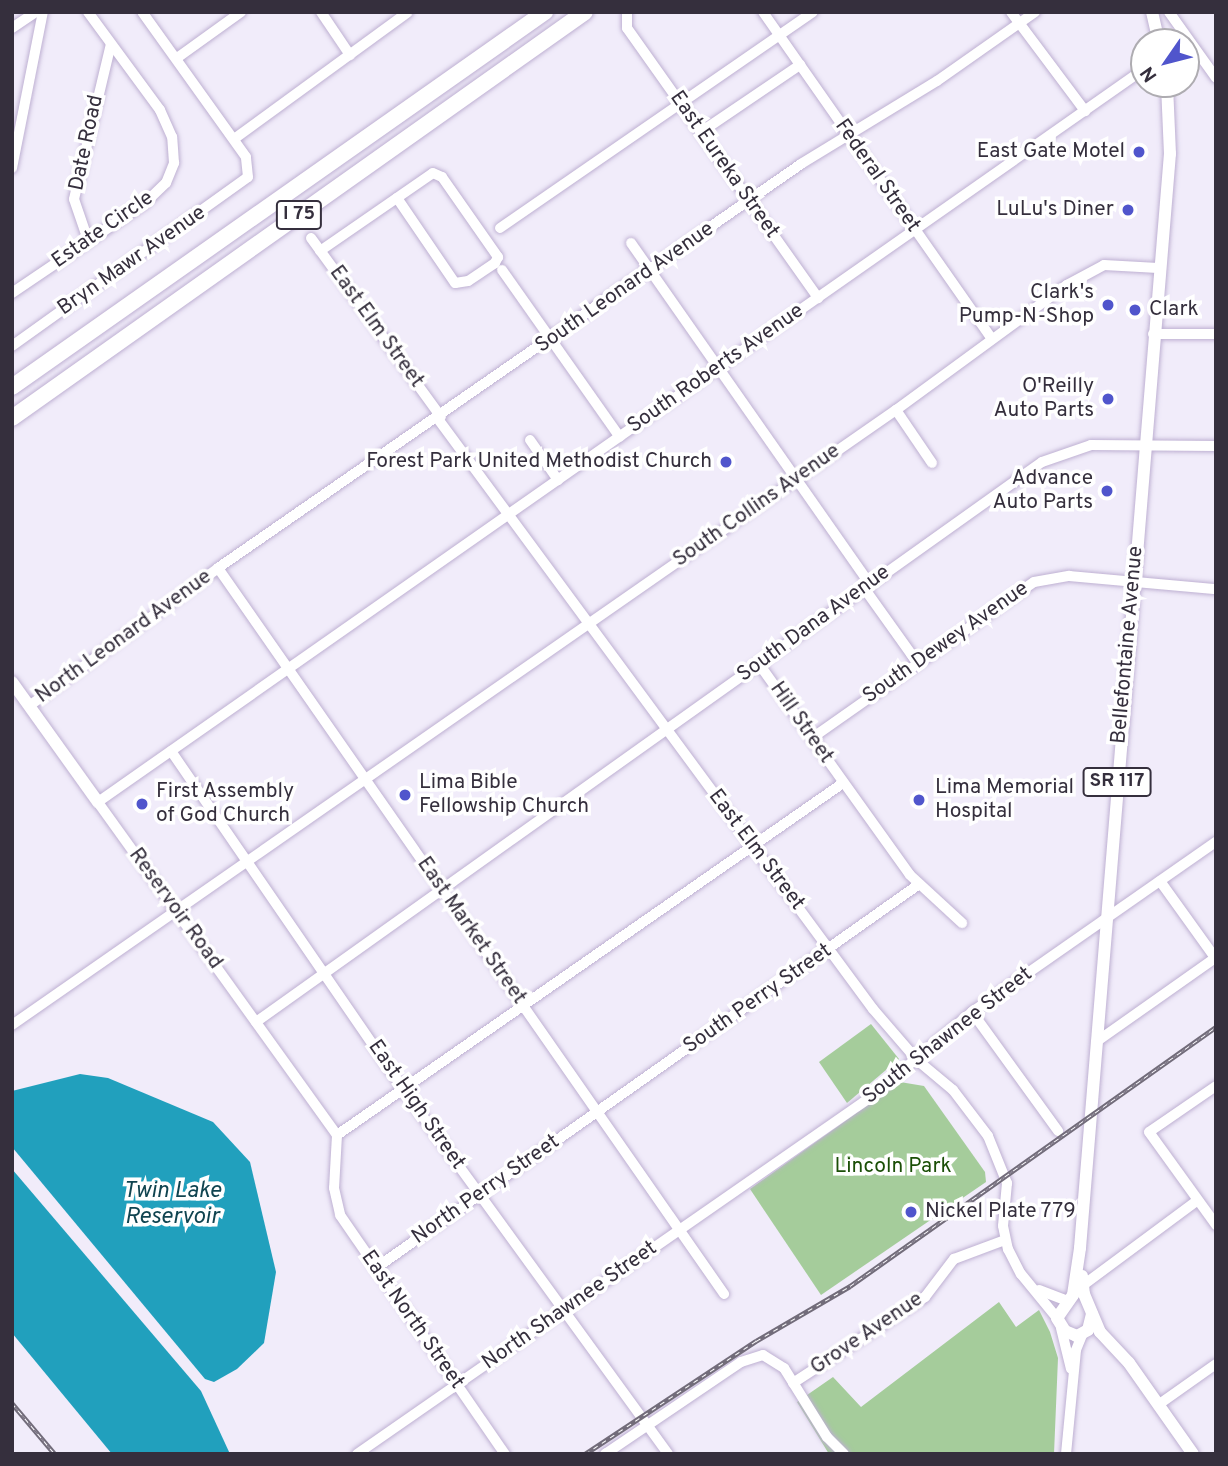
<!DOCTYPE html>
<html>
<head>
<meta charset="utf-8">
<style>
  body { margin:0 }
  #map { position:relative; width:1228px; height:1466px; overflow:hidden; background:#f1ecfa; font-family:Overpass,sans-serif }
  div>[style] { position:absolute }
  .green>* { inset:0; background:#a5cc9b }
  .water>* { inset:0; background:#21a0bd }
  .roads { filter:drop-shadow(0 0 2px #beb0d2) drop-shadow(0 0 2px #beb0d2) }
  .minor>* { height:10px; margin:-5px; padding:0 5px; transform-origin:5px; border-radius:5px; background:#fff }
  .major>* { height:12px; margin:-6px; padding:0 6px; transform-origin:6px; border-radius:6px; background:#fff }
  .highway>* { height:16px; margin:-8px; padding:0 8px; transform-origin:8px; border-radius:8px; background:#fff }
  .rail>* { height:4.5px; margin-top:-2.25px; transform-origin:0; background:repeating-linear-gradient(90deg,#fff 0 5px,#726c7a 0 10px); box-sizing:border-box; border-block:2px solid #726c7a }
  .dots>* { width:19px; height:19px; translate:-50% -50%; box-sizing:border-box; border:4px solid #fff; border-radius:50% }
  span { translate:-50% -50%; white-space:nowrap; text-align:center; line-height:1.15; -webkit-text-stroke:7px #fff; paint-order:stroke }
  .shield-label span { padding:2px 5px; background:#fff; border:2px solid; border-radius:5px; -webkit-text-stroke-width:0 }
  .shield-label { font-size:19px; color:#352f3d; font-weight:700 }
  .street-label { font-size:21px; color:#352f3d }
  .poi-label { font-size:21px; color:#352f3d }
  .right { translate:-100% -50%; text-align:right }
  .left { translate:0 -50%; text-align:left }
  .park-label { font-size:21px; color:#1b4f07 }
  .water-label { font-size:23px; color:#104450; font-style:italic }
  .frame { position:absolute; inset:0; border:14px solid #352f3d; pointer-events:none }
  .north { position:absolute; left:1130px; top:28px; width:70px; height:70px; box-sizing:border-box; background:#fff; border:2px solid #aeacb1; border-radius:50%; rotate:235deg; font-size:19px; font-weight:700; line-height:28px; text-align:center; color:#352f3d }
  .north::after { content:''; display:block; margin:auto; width:24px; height:32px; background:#5055cc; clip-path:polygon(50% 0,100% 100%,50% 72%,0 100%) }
</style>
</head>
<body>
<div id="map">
  <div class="green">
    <i style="clip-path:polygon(871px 1024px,899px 1059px,847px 1103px,819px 1062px)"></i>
    <i style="clip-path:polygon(900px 1082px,924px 1086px,985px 1172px,986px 1182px,821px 1295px,750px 1189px)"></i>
    <i style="clip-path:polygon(999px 1302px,1016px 1327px,1039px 1310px,1050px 1332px,1058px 1358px,1054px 1454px,829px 1454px,797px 1402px,833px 1377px,861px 1407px)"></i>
  </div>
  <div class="water">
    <i style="clip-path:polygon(80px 1074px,108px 1078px,213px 1122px,250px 1162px,276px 1272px,264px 1343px,237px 1369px,214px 1382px,205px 1379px,12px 1147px,12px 1091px)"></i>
    <i style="clip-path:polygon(12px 1169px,201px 1391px,230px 1454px,112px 1454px,12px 1333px)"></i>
  </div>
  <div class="roads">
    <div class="minor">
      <i style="left:321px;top:12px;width:52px;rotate:56deg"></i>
      <i style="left:627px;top:12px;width:16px;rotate:90deg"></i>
      <i style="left:627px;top:28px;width:331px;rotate:54.7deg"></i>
      <i style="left:763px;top:12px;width:399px;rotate:55deg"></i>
      <i style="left:1011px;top:12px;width:124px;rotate:53.2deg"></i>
      <i style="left:1169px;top:12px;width:81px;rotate:54.5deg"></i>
      <i style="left:12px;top:28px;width:29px;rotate:-34deg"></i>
      <i style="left:177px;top:58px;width:79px;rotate:-35.7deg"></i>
      <i style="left:701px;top:132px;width:120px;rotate:-34.1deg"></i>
      <i style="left:234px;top:139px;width:215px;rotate:-36.1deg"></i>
      <i style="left:12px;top:168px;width:159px;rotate:-78.8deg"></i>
      <i style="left:500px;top:228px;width:380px;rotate:-34.6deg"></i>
      <i style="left:311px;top:238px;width:221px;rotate:54deg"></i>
      <i style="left:88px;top:240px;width:43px;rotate:-108.9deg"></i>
      <i style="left:74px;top:199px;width:159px;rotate:-76.6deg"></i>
      <i style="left:631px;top:243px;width:416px;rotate:55deg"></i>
      <i style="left:320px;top:251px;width:137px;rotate:-34.6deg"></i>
      <i style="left:433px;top:173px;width:10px;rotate:24deg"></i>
      <i style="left:442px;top:177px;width:98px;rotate:55deg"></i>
      <i style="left:498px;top:257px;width:7px;rotate:117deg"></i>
      <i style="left:495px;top:263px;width:32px;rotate:146deg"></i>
      <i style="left:468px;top:281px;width:13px;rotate:171deg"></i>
      <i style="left:455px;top:283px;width:103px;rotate:-124.3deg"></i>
      <i style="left:502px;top:270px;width:204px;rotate:54.8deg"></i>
      <i style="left:12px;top:293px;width:161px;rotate:-34.1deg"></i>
      <i style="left:145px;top:203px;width:29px;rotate:-44deg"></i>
      <i style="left:166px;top:183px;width:22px;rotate:-68deg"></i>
      <i style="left:174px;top:163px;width:26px;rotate:-94deg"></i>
      <i style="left:172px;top:137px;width:30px;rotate:-114deg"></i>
      <i style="left:160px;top:110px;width:122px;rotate:-126.3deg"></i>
      <i style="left:1153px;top:334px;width:63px"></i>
      <i style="left:12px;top:346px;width:290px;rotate:-35.6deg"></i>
      <i style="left:248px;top:177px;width:20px;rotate:-96deg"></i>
      <i style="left:246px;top:157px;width:178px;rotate:-125.6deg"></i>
      <i style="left:896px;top:410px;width:64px;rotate:55.8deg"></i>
      <i style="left:438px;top:419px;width:733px;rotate:53.6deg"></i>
      <i style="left:873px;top:1009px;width:67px;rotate:49.2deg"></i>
      <i style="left:917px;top:1060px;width:47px;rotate:39.8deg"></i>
      <i style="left:953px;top:1090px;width:58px;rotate:52.7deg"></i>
      <i style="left:988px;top:1136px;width:51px;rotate:68deg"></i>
      <i style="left:1007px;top:1183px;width:43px;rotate:95.3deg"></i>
      <i style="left:1003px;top:1226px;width:24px;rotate:78deg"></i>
      <i style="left:1008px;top:1249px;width:28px;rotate:63deg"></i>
      <i style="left:1021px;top:1274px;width:57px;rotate:50.7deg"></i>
      <i style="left:530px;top:440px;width:49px;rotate:55deg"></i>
      <i style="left:218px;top:568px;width:885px;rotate:55.12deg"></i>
      <i style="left:864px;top:588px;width:90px;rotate:54.5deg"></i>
      <i style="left:759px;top:664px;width:259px;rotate:54.4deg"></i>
      <i style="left:910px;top:875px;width:71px;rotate:42.7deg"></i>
      <i style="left:29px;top:706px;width:234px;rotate:-36.1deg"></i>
      <i style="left:218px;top:568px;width:709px;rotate:-34.72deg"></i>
      <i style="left:801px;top:164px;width:159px;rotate:-31.4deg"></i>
      <i style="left:937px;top:81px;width:120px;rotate:-35.1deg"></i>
      <i style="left:812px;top:738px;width:271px;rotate:-35.1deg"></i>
      <i style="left:1034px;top:582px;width:36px;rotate:-10deg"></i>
      <i style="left:1069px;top:576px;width:148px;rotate:5.1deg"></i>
      <i style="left:171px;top:751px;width:410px;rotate:55.5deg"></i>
      <i style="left:403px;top:1089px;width:451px;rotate:54deg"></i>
      <i style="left:1160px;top:881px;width:96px;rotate:54.3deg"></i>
      <i style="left:972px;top:1012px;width:147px;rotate:54.1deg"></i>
      <i style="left:256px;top:1022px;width:965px;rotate:-35.47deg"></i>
      <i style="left:1042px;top:462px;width:52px;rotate:-19.1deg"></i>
      <i style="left:1091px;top:445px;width:125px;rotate:0.5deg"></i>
      <i style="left:12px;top:1025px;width:1077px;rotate:-34.83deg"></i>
      <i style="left:896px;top:410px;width:212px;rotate:-36.2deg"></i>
      <i style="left:1067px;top:285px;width:42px;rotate:-28.4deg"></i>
      <i style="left:1104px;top:265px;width:54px;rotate:3.2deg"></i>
      <i style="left:1096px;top:1042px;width:146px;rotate:-35.2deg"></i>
      <i style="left:1216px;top:1086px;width:81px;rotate:145.5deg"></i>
      <i style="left:1149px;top:1132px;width:115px;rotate:54.2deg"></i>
      <i style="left:337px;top:1135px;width:410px;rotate:-125.7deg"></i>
      <i style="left:98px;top:802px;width:1277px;rotate:-35.02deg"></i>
      <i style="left:337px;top:1135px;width:616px;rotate:-34.82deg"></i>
      <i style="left:337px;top:1135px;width:53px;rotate:93.2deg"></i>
      <i style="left:334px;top:1188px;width:28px;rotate:77deg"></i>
      <i style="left:340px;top:1215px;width:290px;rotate:55.4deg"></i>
      <i style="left:376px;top:1268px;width:664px;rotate:-35.25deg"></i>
      <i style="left:1082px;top:1286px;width:144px;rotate:-36.6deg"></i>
      <i style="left:1039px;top:1290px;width:30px;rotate:21deg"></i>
      <i style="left:1061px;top:1328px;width:42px;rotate:76.3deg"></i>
      <i style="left:793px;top:1383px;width:158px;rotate:-33.1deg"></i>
      <i style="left:925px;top:1297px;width:48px;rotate:-52.7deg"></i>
      <i style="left:954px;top:1259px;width:54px;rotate:-20.4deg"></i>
      <i style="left:1158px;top:1405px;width:71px;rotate:-35.3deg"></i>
      <i style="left:357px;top:1454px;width:622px;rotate:-34.79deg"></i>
      <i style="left:868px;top:1099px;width:136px;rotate:-39.9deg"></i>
      <i style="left:972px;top:1012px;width:297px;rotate:-34.9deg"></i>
      <i style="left:605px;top:1454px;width:164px;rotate:-34.1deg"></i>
      <i style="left:741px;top:1362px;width:23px;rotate:-18deg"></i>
      <i style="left:763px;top:1355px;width:25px;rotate:32deg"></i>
      <i style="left:784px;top:1368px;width:81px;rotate:58.1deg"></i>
      <i style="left:827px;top:1437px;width:24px;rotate:45deg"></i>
      <i style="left:1066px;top:1454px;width:104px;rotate:-84.5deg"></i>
      <i style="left:1076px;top:1350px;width:16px;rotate:-68deg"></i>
    </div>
    <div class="major">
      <i style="left:1152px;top:12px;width:31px;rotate:77deg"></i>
      <i style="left:12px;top:682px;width:148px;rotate:54.4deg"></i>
      <i style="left:1082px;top:1276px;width:18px;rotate:84deg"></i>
      <i style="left:1084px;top:1294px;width:41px;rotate:67.2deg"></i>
      <i style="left:1100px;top:1332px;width:42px;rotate:46.9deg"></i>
      <i style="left:1129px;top:1363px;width:111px;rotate:54.9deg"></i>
      <i style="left:1092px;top:1314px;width:16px;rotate:104deg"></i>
      <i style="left:1088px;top:1330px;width:13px;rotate:151deg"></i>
      <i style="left:1077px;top:1336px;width:13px;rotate:-157deg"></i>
      <i style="left:1065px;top:1331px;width:15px;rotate:-122deg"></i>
      <i style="left:1057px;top:1318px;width:28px;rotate:-55deg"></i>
      <i style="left:1073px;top:1295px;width:48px;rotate:-81.5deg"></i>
      <i style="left:1080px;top:1248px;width:1098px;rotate:-85.3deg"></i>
      <i style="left:1170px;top:154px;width:70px;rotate:-92.5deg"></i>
    </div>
    <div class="highway">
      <i style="left:12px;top:387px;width:652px;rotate:-35.13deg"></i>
      <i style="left:12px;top:418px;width:702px;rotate:-35.32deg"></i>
    </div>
  </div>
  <div class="rail">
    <i style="left:12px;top:1403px;width:67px;rotate:49.9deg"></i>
    <i style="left:585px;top:1454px;width:205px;rotate:-33.5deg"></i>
    <i style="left:756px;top:1341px;width:109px;rotate:-30.3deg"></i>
    <i style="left:850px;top:1286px;width:448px;rotate:-35.3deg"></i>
  </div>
  <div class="dots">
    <i style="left:1139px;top:152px;background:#5055cc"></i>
    <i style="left:1128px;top:210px;background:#5055cc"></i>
    <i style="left:1108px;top:305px;background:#5055cc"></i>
    <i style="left:1135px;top:310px;background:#5055cc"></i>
    <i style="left:1108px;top:399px;background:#5055cc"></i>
    <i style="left:726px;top:462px;background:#5055cc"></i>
    <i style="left:1107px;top:491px;background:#5055cc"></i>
    <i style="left:405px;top:795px;background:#5055cc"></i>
    <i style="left:919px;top:800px;background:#5055cc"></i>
    <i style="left:142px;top:804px;background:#5055cc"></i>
    <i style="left:911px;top:1212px;background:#5055cc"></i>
  </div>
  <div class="shield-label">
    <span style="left:299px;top:215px">I 75</span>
    <span style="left:1117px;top:782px">SR 117</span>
  </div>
  <div class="street-label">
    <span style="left:87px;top:143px;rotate:-78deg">Date Road</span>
    <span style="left:724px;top:165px;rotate:55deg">East Eureka Street</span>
    <span style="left:877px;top:176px;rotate:55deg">Federal Street</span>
    <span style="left:103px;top:230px;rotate:-35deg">Estate Circle</span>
    <span style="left:132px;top:261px;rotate:-35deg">Bryn Mawr Avenue</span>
    <span style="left:625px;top:288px;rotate:-35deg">South Leonard Avenue</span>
    <span style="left:376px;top:327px;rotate:54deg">East Elm Street</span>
    <span style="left:716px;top:369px;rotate:-35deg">South Roberts Avenue</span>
    <span style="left:757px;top:506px;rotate:-35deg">South Collins Avenue</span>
    <span style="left:814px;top:624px;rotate:-36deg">South Dana Avenue</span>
    <span style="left:124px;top:637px;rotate:-36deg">North Leonard Avenue</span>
    <span style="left:946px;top:643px;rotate:-35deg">South Dewey Avenue</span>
    <span style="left:1128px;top:645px;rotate:-85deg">Bellefontaine Avenue</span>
    <span style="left:801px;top:723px;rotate:55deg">Hill Street</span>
    <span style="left:756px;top:850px;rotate:53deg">East Elm Street</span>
    <span style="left:175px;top:909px;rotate:54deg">Reservoir Road</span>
    <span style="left:471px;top:931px;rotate:55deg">East Market Street</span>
    <span style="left:758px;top:999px;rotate:-35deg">South Perry Street</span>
    <span style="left:948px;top:1036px;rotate:-38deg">South Shawnee Street</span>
    <span style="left:416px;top:1105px;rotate:55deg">East High Street</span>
    <span style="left:486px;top:1190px;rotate:-35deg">North Perry Street</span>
    <span style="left:570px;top:1306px;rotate:-35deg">North Shawnee Street</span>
    <span style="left:412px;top:1320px;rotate:55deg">East North Street</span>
    <span style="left:867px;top:1334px;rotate:-34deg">Grove Avenue</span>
  </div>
  <div class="poi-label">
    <span class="right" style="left:1125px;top:152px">East Gate Motel</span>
    <span class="right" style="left:1114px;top:210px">LuLu's Diner</span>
    <span class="right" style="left:1094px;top:305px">Clark's<br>Pump-N-Shop</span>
    <span class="left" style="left:1149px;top:310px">Clark</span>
    <span class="right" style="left:1094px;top:399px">O'Reilly<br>Auto Parts</span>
    <span class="right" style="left:712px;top:462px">Forest Park United Methodist Church</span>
    <span class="right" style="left:1093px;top:491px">Advance<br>Auto Parts</span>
    <span class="left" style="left:419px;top:795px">Lima Bible<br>Fellowship Church</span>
    <span class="left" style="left:935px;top:800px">Lima Memorial<br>Hospital</span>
    <span class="left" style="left:156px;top:804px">First Assembly<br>of God Church</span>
    <span class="left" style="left:925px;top:1212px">Nickel Plate 779</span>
  </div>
  <div class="park-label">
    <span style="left:893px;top:1167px">Lincoln Park</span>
  </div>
  <div class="water-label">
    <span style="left:172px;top:1205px">Twin Lake<br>Reservoir</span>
  </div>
  <div class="frame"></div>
  <div class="north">N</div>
</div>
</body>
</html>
